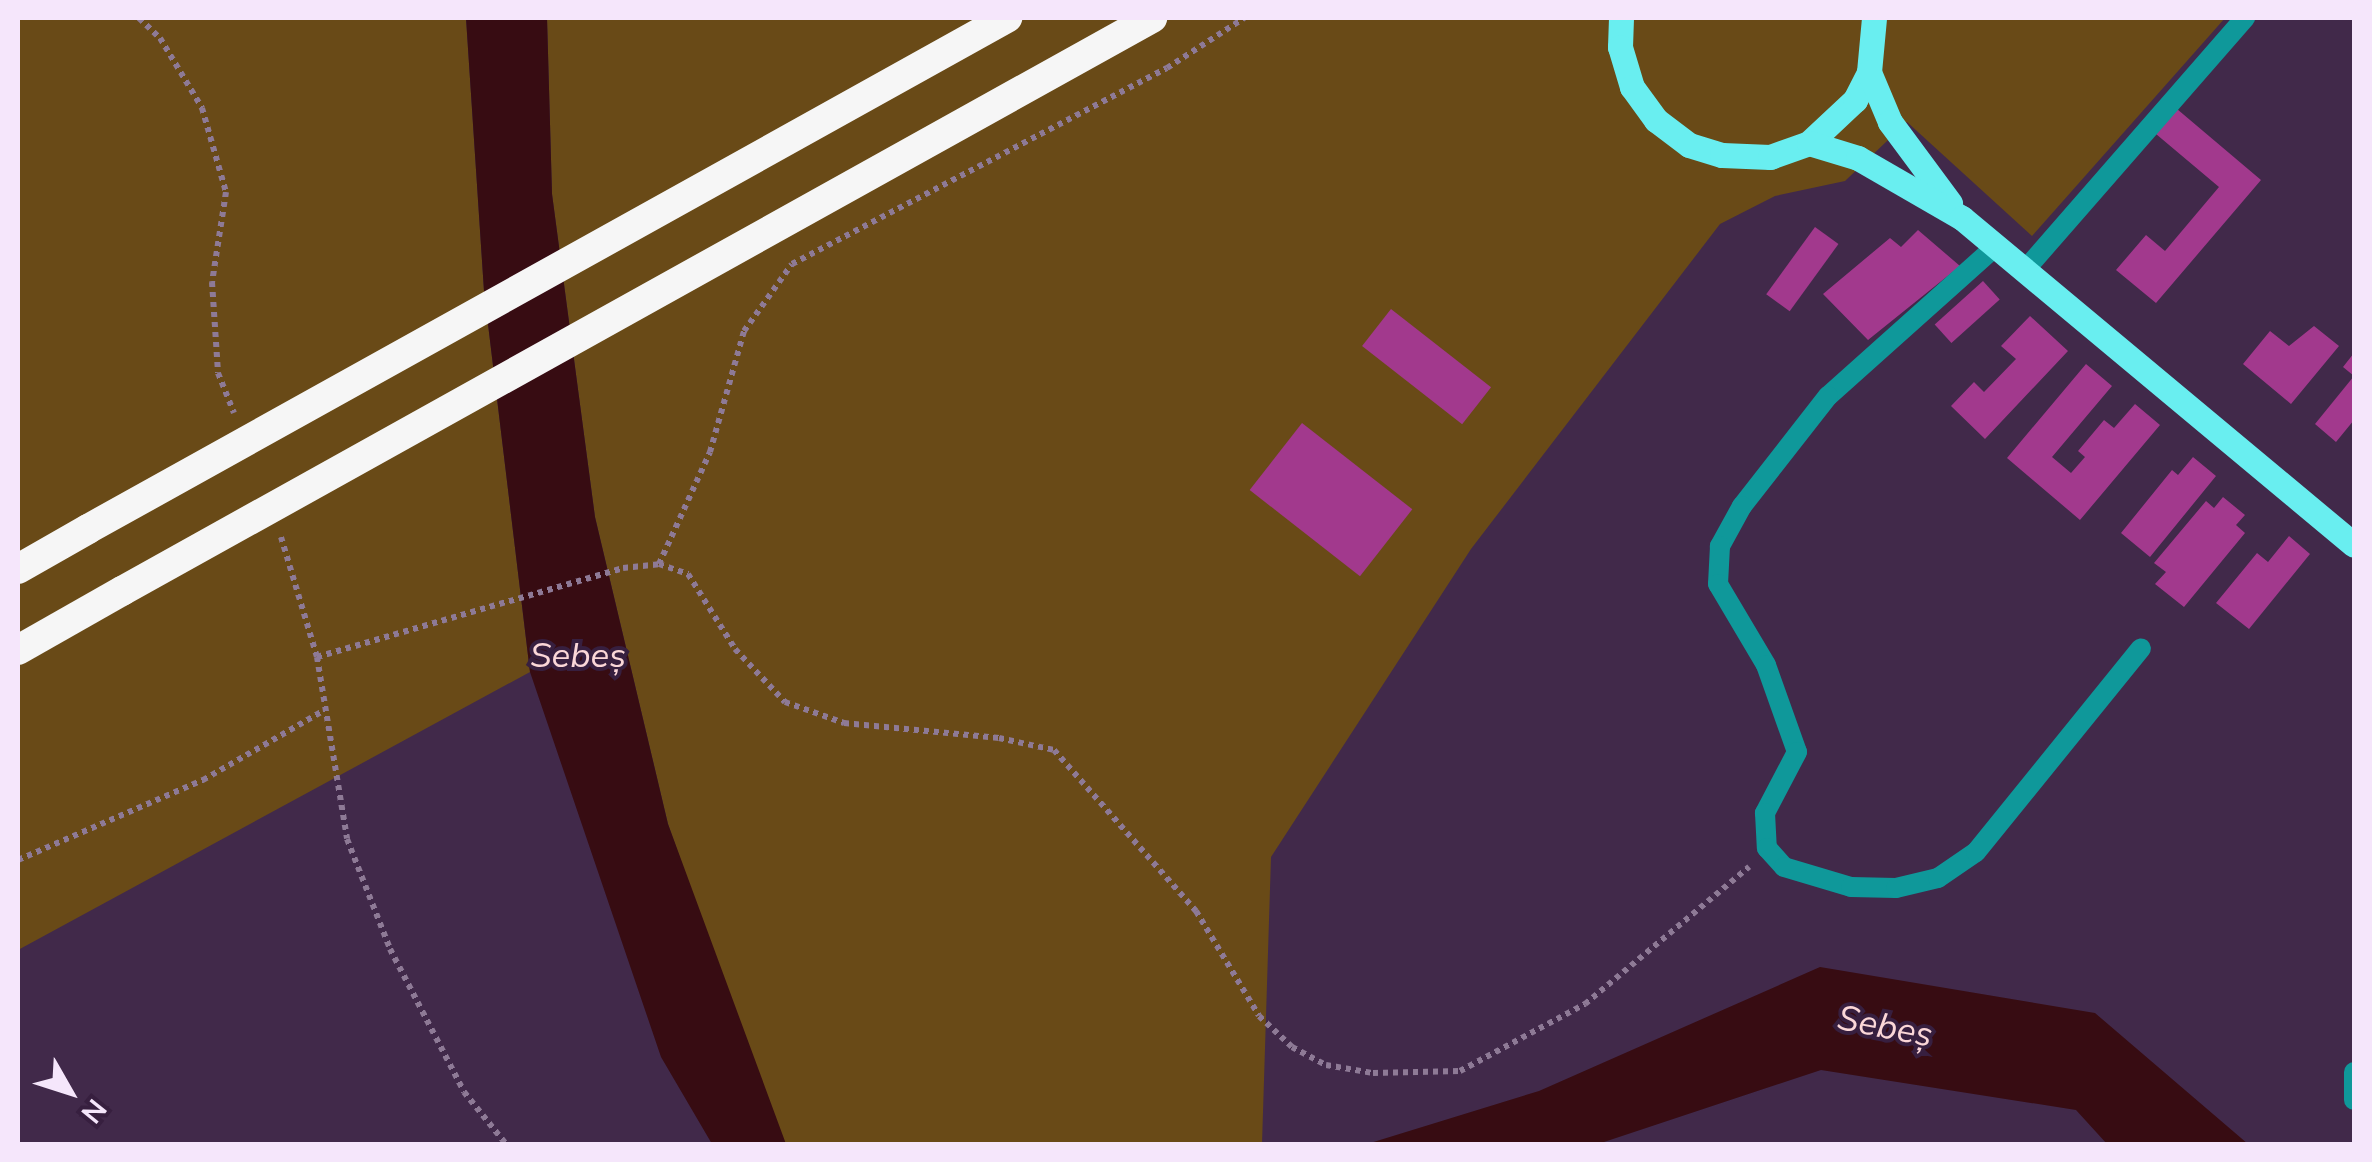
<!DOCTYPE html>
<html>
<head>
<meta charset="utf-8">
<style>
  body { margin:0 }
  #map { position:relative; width:2372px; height:1162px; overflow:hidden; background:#41294a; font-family:"Nunito Sans",sans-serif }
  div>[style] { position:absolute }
  .green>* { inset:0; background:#694a17 }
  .water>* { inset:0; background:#370c12 }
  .building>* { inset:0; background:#a2398d; transform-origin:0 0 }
  .path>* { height:6px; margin-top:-3px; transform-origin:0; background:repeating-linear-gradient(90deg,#8e7a96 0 5px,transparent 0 10px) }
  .street>* { height:20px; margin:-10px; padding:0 10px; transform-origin:10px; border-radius:10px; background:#0f989a }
  .primary>* { height:25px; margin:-12.5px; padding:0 12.5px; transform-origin:12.5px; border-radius:12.5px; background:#69eef0 }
  .highway>* { height:30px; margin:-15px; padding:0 15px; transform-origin:15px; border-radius:15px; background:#f6f6f6 }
  .highway-bridge>* { height:30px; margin:-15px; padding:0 15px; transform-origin:15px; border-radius:15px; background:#f6f6f6 }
  span { translate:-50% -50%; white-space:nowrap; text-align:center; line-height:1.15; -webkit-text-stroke:8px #371f3f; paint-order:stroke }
  .water-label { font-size:35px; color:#fbd7d8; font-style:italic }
  .frame { position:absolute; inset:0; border:20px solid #f5e6fb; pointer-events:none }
  .north { position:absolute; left:20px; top:1042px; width:100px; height:100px; -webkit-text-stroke:8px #371f3f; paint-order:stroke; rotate:129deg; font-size:28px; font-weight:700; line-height:40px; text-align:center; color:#f5e6fb }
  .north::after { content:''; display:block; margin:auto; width:35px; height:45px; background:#f5e6fb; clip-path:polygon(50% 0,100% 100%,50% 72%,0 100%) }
</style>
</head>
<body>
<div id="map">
  <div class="green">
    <i style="clip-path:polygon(18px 18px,466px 18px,484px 291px,530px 672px,18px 950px)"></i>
    <i style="clip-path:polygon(547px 18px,2225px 18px,2032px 236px,1907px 122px,1845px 181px,1775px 196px,1720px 224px,1471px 549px,1271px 857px,1262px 1144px,786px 1144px,775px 1127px,668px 824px,595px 517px,552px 194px)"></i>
  </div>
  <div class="water">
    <i style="clip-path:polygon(466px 18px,547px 18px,552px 194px,595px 517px,668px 824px,786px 1144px,712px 1144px,661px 1057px,530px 672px,484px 291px)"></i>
    <i style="clip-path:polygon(1820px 967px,2095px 1013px,2248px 1144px,2107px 1144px,2076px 1110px,1821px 1070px,1598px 1144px,1367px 1144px,1539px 1091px)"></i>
  </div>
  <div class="building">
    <i style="clip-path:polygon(2177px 109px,2261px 180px,2156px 303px,2116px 270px,2146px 235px,2165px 251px,2219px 187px,2156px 134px)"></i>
    <i style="left:1815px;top:227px;width:29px;height:83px;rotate:36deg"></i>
    <i style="clip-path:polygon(1918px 230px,1960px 266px,1868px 340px,1823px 294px,1890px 238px,1901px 247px)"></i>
    <i style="left:1983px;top:281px;width:25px;height:65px;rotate:48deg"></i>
    <i style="left:1391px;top:309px;width:127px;height:47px;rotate:38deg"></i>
    <i style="clip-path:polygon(2030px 316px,2068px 351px,1985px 439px,1951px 406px,1974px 382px,1984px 392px,2016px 359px,2001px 346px)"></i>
    <i style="clip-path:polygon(2314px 326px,2339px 346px,2291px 404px,2243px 364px,2270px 331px,2289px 346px)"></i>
    <i style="clip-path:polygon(2354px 353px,2354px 420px,2336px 442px,2315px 424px,2354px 376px,2343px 367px)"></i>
    <i style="clip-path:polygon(2086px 364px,2112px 386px,2052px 457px,2071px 473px,2085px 457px,2078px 451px,2104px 420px,2114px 428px,2135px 404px,2160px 425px,2080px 520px,2007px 458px)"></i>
    <i style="left:1302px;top:423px;width:140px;height:85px;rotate:38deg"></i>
    <i style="clip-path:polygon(2193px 457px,2216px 476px,2150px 557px,2121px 533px,2172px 470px,2178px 475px)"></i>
    <i style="clip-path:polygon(2223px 497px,2245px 515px,2236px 525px,2245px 533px,2184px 607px,2155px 584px,2166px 572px,2154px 563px,2206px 501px,2214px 508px)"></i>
    <i style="clip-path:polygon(2289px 536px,2310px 554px,2249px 629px,2216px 603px,2257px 553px,2268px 562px)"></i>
  </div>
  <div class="path">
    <i style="left:139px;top:18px;width:29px;rotate:44deg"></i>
    <i style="left:160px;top:38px;width:82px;rotate:59deg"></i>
    <i style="left:202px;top:108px;width:87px;rotate:74.1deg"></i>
    <i style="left:226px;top:192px;width:91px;rotate:98.8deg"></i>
    <i style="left:212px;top:282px;width:91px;rotate:86.2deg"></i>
    <i style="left:218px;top:373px;width:43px;rotate:68.2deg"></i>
    <i style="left:281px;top:537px;width:125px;rotate:73.3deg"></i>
    <i style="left:317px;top:657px;width:184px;rotate:80.6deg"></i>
    <i style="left:347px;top:839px;width:118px;rotate:68.6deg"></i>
    <i style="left:390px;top:949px;width:161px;rotate:62.6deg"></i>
    <i style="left:464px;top:1092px;width:67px;rotate:51.1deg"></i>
    <i style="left:659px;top:564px;width:123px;rotate:-65.5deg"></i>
    <i style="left:710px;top:452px;width:126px;rotate:-74.3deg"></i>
    <i style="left:744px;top:331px;width:82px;rotate:-54.4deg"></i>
    <i style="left:792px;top:264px;width:423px;rotate:-27.6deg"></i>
    <i style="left:1167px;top:68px;width:92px;rotate:-33deg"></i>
    <i style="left:317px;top:657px;width:319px;rotate:-16.2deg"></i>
    <i style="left:623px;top:568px;width:36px;rotate:-6deg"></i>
    <i style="left:659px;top:564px;width:31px;rotate:19deg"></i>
    <i style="left:688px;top:574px;width:89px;rotate:57.9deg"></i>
    <i style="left:735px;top:649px;width:73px;rotate:46.7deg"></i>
    <i style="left:785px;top:702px;width:63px;rotate:19.6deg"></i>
    <i style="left:844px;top:723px;width:156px;rotate:5.5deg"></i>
    <i style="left:999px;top:738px;width:56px;rotate:12.3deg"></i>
    <i style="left:1054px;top:750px;width:215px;rotate:48.6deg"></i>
    <i style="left:1196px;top:911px;width:122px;rotate:59deg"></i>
    <i style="left:1259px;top:1016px;width:45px;rotate:43.2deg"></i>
    <i style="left:1292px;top:1047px;width:38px;rotate:28deg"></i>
    <i style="left:1326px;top:1065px;width:48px;rotate:9.7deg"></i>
    <i style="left:1373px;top:1073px;width:87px;rotate:-1.3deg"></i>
    <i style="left:1460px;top:1071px;width:142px;rotate:-28.2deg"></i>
    <i style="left:1585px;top:1004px;width:214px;rotate:-39.9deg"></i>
    <i style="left:18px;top:860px;width:202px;rotate:-23.4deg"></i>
    <i style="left:203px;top:780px;width:138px;rotate:-29.9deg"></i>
  </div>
  <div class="street">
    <i style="left:1996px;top:246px;width:225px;rotate:138.2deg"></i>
    <i style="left:1828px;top:396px;width:140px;rotate:128deg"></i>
    <i style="left:1742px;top:506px;width:46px;rotate:118.8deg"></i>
    <i style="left:1720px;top:546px;width:38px;rotate:93deg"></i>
    <i style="left:1718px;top:584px;width:94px;rotate:59.3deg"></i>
    <i style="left:1766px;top:665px;width:92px;rotate:70.4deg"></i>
    <i style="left:1797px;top:752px;width:69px;rotate:117.7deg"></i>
    <i style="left:1765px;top:813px;width:35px;rotate:87deg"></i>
    <i style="left:1767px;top:848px;width:25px;rotate:48deg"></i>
    <i style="left:1784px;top:867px;width:70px;rotate:16.6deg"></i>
    <i style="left:1851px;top:887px;width:45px;rotate:1.3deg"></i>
    <i style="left:1896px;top:888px;width:43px;rotate:-13.4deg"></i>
    <i style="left:1938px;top:878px;width:46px;rotate:-34.4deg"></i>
    <i style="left:1976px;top:852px;width:262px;rotate:-51deg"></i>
    <i style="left:2025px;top:270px;width:335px;rotate:-48.9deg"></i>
    <i style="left:2354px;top:1072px;width:28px;rotate:90deg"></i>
  </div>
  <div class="primary">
    <i style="left:1621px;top:18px;width:29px;rotate:92deg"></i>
    <i style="left:1620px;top:47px;width:42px;rotate:73.3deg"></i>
    <i style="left:1632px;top:87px;width:41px;rotate:54deg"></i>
    <i style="left:1656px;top:120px;width:41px;rotate:37.1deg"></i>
    <i style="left:1689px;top:145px;width:34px;rotate:17deg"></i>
    <i style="left:1722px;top:155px;width:48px;rotate:2.4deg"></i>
    <i style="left:1770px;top:157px;width:41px;rotate:-19.7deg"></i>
    <i style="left:1809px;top:143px;width:63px;rotate:-43.1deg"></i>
    <i style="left:1855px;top:100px;width:31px;rotate:-63deg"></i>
    <i style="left:1869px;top:72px;width:54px;rotate:-84.7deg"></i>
    <i style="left:1869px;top:72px;width:54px;rotate:67.2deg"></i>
    <i style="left:1890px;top:122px;width:101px;rotate:53.5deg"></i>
    <i style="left:1809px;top:143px;width:51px;rotate:17deg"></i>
    <i style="left:1858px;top:158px;width:120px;rotate:30deg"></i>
    <i style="left:1962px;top:218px;width:510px;rotate:39.83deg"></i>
  </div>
  <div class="highway">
    <i style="left:18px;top:569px;width:81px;rotate:-29.7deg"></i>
    <i style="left:18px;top:650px;width:120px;rotate:-29.6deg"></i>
  </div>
  <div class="highway-bridge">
    <i style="left:88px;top:529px;width:1052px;rotate:-29.08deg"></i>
    <i style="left:122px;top:591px;width:1179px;rotate:-29.09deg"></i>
  </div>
  <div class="water-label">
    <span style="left:578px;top:656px">Sebeș</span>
    <span style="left:1885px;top:1027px;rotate:11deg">Sebeș</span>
  </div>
  <div class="frame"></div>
  <div class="north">N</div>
</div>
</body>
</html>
